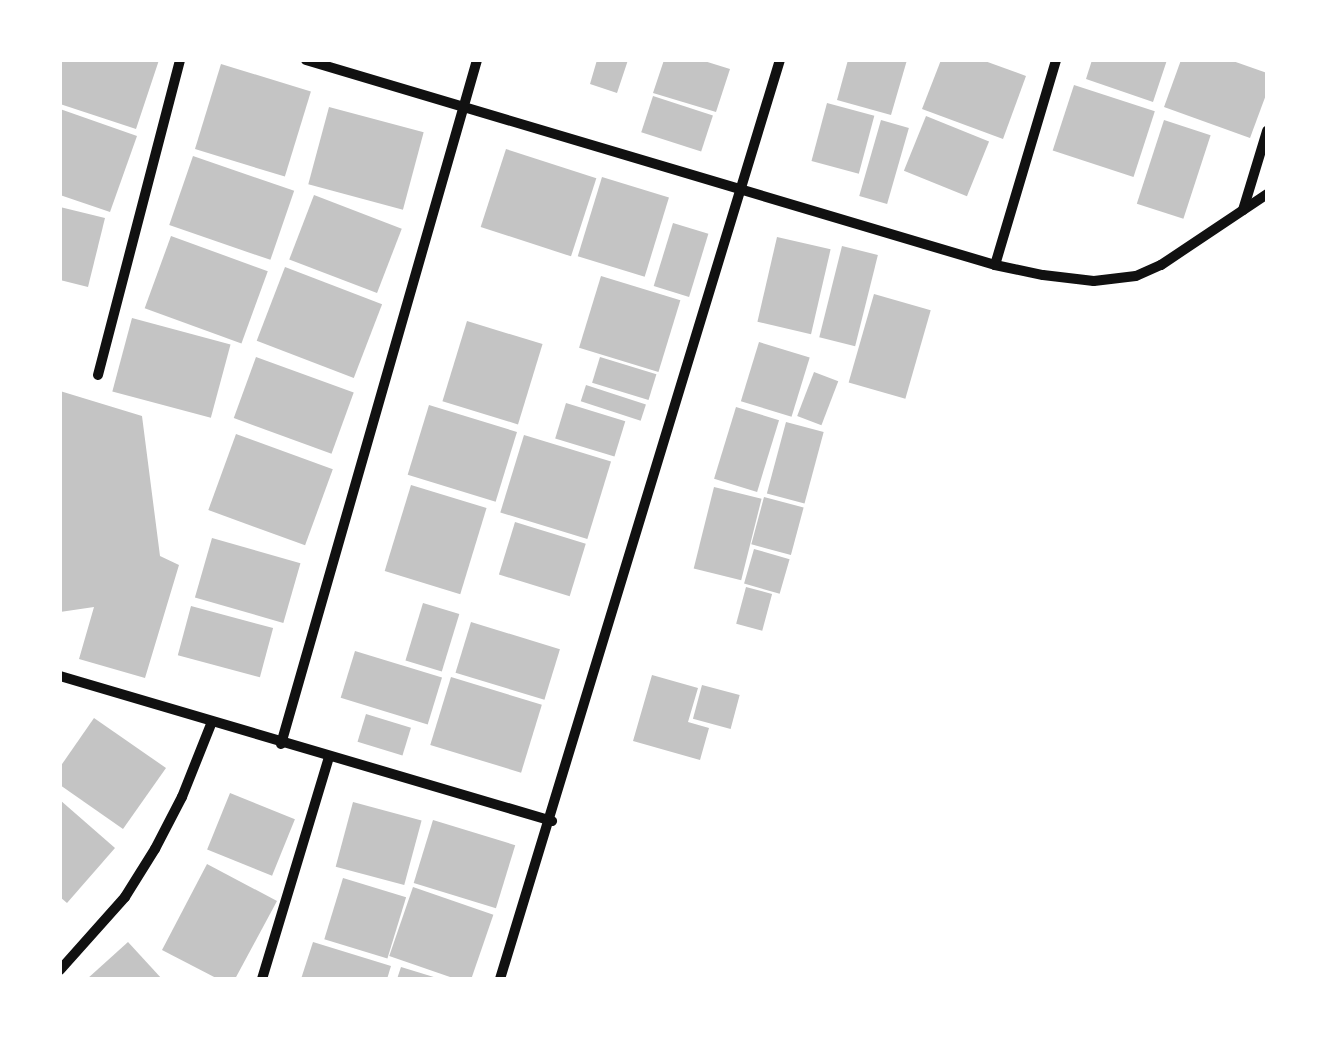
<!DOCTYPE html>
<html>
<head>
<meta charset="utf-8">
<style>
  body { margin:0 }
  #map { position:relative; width:1327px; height:1039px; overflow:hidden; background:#fff; font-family:"Archivo Narrow",sans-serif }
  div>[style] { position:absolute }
  .building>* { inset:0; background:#c4c4c4; transform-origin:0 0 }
  .minor>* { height:10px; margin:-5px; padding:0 5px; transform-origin:5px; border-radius:5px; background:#111 }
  span { translate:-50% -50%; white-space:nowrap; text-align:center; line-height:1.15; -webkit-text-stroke:10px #fff; paint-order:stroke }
  .frame { position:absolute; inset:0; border:62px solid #fff; pointer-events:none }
</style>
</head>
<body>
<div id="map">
  <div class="building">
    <i style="clip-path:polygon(60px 60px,159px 60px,136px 129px,60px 104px)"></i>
    <i style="clip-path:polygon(597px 60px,628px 60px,617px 93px,590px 84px)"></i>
    <i style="clip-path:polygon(664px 60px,701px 60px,730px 69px,716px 112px,653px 93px)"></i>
    <i style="clip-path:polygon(848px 60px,907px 60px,891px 115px,837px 100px)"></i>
    <i style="clip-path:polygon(941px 60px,982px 60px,1026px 76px,1003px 139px,922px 109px)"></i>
    <i style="clip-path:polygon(1092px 60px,1167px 60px,1153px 102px,1086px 79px)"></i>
    <i style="clip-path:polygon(1181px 60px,1230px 60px,1267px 73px,1267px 92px,1250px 138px,1164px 107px)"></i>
    <i style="left:221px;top:64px;width:94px;height:89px;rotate:17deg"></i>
    <i style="left:1074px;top:85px;width:85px;height:69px;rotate:18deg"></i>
    <i style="left:653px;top:96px;width:63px;height:38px;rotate:18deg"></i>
    <i style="left:827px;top:103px;width:49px;height:60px;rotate:15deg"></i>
    <i style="left:329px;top:107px;width:98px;height:80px;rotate:15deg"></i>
    <i style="clip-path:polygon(60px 109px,137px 136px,110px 212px,60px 195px)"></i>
    <i style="left:926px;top:116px;width:68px;height:59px;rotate:22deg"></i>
    <i style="left:881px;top:120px;width:29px;height:79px;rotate:16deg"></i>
    <i style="left:1164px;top:120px;width:49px;height:88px;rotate:18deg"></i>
    <i style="left:506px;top:149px;width:95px;height:82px;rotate:18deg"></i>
    <i style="left:193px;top:156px;width:107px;height:73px;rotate:19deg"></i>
    <i style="left:602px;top:177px;width:70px;height:83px;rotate:17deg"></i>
    <i style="left:314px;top:195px;width:94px;height:69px;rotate:21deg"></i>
    <i style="clip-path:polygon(60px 207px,105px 218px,88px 287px,60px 280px)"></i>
    <i style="left:673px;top:223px;width:37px;height:66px;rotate:17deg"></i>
    <i style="left:171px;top:236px;width:103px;height:77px;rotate:20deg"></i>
    <i style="left:777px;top:237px;width:55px;height:87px;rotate:13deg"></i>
    <i style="left:842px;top:246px;width:37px;height:94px;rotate:14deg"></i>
    <i style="left:285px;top:267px;width:104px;height:79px;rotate:21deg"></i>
    <i style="left:601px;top:276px;width:83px;height:75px;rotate:17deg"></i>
    <i style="left:874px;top:294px;width:59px;height:92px;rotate:16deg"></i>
    <i style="left:132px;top:318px;width:102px;height:76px;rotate:15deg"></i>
    <i style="left:467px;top:321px;width:79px;height:84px;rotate:17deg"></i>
    <i style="left:759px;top:342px;width:53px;height:62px;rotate:17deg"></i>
    <i style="left:256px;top:357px;width:104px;height:65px;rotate:20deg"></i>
    <i style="left:600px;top:357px;width:59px;height:27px;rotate:17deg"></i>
    <i style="left:814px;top:372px;width:26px;height:47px;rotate:21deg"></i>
    <i style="left:586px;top:385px;width:63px;height:17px;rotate:18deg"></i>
    <i style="clip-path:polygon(60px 391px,142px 416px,160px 556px,179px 565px,145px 678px,79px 659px,94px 607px,60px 612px)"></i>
    <i style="left:566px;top:403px;width:62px;height:37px;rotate:17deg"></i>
    <i style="left:429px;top:405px;width:92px;height:73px;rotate:17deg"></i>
    <i style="left:736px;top:407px;width:45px;height:75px;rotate:17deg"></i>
    <i style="left:786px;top:422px;width:39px;height:74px;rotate:15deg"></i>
    <i style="left:236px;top:434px;width:103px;height:81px;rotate:20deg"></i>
    <i style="left:524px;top:435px;width:91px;height:81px;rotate:17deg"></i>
    <i style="left:411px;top:485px;width:79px;height:90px;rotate:17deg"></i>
    <i style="left:714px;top:487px;width:49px;height:84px;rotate:14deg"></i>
    <i style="left:764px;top:497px;width:41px;height:49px;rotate:15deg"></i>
    <i style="left:515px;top:522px;width:74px;height:55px;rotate:17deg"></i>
    <i style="left:212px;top:538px;width:92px;height:62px;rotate:16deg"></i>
    <i style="left:754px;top:549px;width:37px;height:36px;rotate:16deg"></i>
    <i style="left:746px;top:587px;width:27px;height:38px;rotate:15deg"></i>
    <i style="left:423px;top:603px;width:38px;height:60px;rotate:17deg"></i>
    <i style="left:191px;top:606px;width:85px;height:51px;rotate:15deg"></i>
    <i style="left:471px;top:622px;width:93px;height:53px;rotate:17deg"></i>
    <i style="left:355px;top:651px;width:91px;height:49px;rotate:17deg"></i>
    <i style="clip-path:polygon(652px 675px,698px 688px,688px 722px,709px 728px,700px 760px,633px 741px)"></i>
    <i style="left:451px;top:677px;width:95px;height:71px;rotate:17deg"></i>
    <i style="left:702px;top:685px;width:39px;height:35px;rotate:15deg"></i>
    <i style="left:366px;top:714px;width:47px;height:29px;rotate:17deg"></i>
    <i style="clip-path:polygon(94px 718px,166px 768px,123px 829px,60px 785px,60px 767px)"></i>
    <i style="left:230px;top:793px;width:70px;height:61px;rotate:22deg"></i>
    <i style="clip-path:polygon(60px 800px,115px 848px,67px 903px,60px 897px)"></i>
    <i style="left:353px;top:802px;width:71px;height:67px;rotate:15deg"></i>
    <i style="left:433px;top:820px;width:86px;height:66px;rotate:17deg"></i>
    <i style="clip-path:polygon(207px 864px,277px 901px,235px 979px,218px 979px,162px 950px)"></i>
    <i style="left:343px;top:878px;width:66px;height:64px;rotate:17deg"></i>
    <i style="left:413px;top:887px;width:85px;height:73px;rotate:19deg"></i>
    <i style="clip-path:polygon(128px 942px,162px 979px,87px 979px)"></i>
    <i style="clip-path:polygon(313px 942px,391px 966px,387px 979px,301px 979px)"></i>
    <i style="clip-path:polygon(401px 967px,437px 978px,437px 979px,397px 979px)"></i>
  </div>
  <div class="minor">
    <i style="left:306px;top:60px;width:719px;rotate:16.57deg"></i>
    <i style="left:995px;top:265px;width:49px;rotate:11.8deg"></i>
    <i style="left:1043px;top:275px;width:51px;rotate:6.7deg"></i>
    <i style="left:1094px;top:281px;width:42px;rotate:-6.8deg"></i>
    <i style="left:1136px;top:276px;width:27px;rotate:-24deg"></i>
    <i style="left:1161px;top:265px;width:128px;rotate:-33.8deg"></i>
    <i style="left:1243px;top:210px;width:83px;rotate:-73.1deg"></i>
    <i style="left:995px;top:265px;width:214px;rotate:-73.4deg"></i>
    <i style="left:98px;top:375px;width:325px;rotate:-75.4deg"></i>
    <i style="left:60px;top:676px;width:513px;rotate:16.42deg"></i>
    <i style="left:281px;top:744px;width:712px;rotate:-74.01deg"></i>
    <i style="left:60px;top:970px;width:98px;rotate:-48.3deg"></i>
    <i style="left:125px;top:897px;width:57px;rotate:-58deg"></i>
    <i style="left:155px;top:849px;width:59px;rotate:-62.6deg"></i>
    <i style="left:182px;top:797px;width:79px;rotate:-68.3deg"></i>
    <i style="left:262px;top:979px;width:232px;rotate:-73.2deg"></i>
    <i style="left:500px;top:979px;width:961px;rotate:-73.06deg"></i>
  </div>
  <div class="frame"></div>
</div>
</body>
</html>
